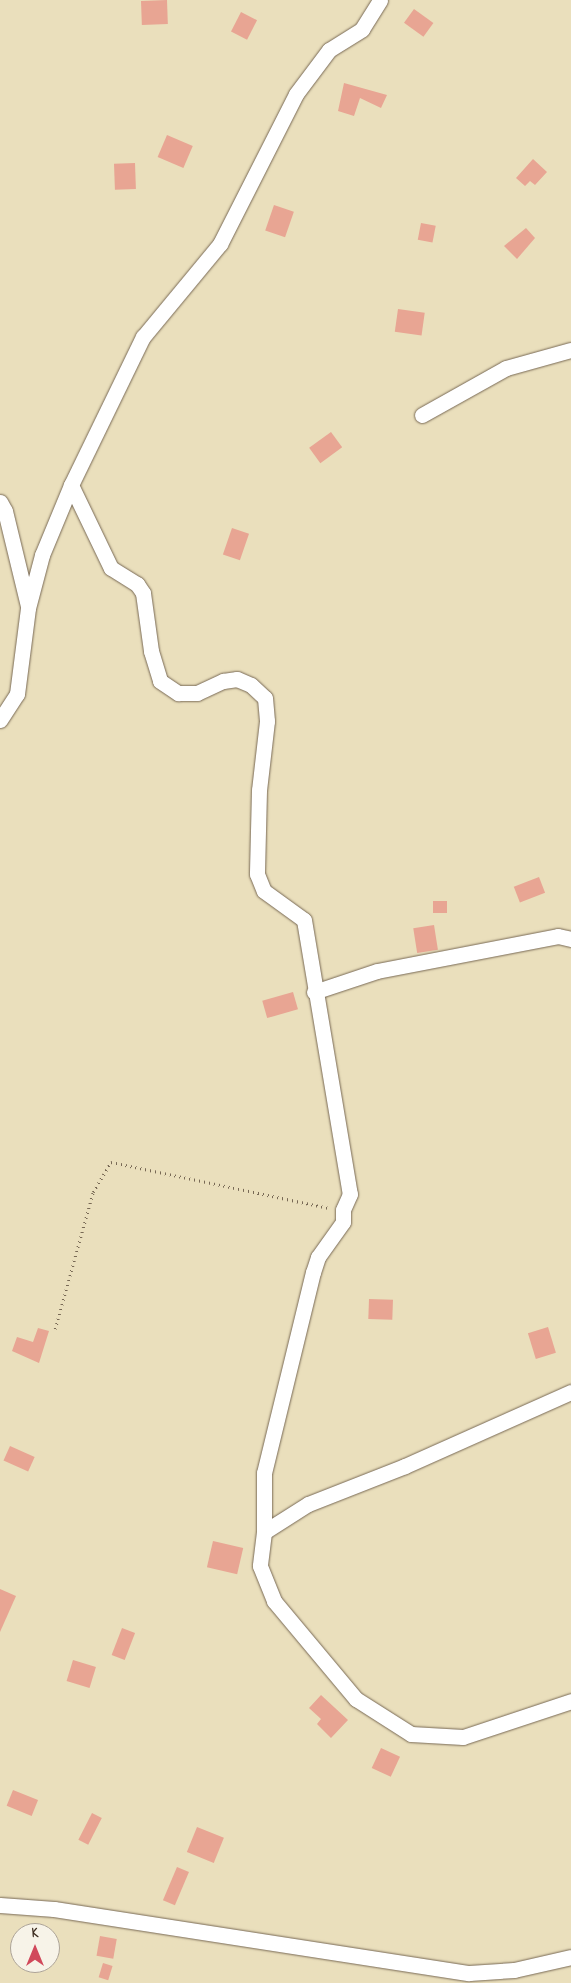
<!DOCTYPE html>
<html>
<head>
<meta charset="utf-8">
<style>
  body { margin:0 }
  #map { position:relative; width:571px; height:1983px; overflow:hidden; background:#eadfbc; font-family:"Indie Flower",sans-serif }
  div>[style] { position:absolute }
  .building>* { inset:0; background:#e8a593; transform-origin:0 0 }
  .path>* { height:2.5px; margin-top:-1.25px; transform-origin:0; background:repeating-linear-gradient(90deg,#786955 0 1px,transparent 0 5px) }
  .roads { filter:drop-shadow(0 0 1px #786955) drop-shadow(0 0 1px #786955) }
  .minor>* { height:15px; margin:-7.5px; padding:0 7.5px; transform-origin:7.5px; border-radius:7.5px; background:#fff }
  span { translate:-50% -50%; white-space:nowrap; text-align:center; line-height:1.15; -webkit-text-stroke:4.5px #f7f3e8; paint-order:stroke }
  .north { position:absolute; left:10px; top:1923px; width:50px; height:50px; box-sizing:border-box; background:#f7f3e8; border:1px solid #aca397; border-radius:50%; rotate:0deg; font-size:14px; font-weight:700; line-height:20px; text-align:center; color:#3b2a1e }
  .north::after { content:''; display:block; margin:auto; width:18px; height:22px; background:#d1495b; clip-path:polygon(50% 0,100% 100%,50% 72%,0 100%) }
</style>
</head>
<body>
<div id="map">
  <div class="building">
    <i style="left:167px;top:0;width:24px;height:26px;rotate:88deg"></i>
    <i style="left:414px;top:9px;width:24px;height:17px;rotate:36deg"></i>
    <i style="left:241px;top:12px;width:18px;height:22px;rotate:27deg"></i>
    <i style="clip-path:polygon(344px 83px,387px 95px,381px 108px,360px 98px,354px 116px,338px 111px)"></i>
    <i style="left:167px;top:135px;width:28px;height:24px;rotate:23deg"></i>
    <i style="clip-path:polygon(533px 159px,547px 172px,535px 185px,530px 181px,525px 186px,516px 178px)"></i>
    <i style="left:135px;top:163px;width:26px;height:21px;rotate:88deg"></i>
    <i style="left:274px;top:205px;width:21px;height:27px;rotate:19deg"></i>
    <i style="left:421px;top:223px;width:15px;height:17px;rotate:11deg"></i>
    <i style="clip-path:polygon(526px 228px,535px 238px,517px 259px,504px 246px)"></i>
    <i style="left:398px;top:309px;width:27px;height:23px;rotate:8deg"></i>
    <i style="left:331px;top:432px;width:19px;height:27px;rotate:54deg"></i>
    <i style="left:232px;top:528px;width:18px;height:28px;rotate:19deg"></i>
    <i style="left:539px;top:877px;width:17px;height:27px;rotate:69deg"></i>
    <i style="left:433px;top:901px;width:14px;height:12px"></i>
    <i style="left:434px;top:925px;width:25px;height:21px;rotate:81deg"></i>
    <i style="left:293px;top:992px;width:18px;height:32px;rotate:74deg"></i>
    <i style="left:369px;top:1299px;width:24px;height:20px;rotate:2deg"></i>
    <i style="left:548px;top:1327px;width:27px;height:21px;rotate:73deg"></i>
    <i style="clip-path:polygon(38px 1328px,49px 1331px,39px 1363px,12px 1351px,17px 1337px,33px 1342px)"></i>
    <i style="left:10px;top:1446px;width:27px;height:16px;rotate:24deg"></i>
    <i style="left:213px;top:1541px;width:31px;height:27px;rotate:13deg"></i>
    <i style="clip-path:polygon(0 1589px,16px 1596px,0 1632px)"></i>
    <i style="left:122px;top:1628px;width:14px;height:29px;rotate:21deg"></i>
    <i style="left:73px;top:1660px;width:24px;height:22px;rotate:17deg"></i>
    <i style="clip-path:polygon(321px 1695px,348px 1720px,331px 1738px,317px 1724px,321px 1719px,309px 1708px)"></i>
    <i style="left:381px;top:1748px;width:21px;height:22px;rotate:25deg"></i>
    <i style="left:13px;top:1790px;width:27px;height:17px;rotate:22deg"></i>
    <i style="left:92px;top:1813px;width:11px;height:30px;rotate:27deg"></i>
    <i style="left:197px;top:1827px;width:29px;height:27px;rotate:22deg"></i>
    <i style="left:177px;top:1867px;width:13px;height:36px;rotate:23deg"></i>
    <i style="left:100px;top:1936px;width:17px;height:20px;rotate:10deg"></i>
    <i style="left:103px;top:1963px;width:10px;height:15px;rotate:17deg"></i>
  </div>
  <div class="path">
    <i style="left:55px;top:1329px;width:142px;rotate:-74.5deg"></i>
    <i style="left:93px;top:1192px;width:35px;rotate:-59deg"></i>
    <i style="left:111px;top:1162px;width:224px;rotate:11.9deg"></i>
  </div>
  <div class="roads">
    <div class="minor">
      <i style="left:422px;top:415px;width:96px;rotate:-29.2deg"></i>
      <i style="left:506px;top:368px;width:67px;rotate:-15.5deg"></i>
      <i style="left:71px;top:485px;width:92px;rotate:64.3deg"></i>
      <i style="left:111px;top:568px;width:31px;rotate:32deg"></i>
      <i style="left:137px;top:584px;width:11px;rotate:56deg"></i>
      <i style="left:143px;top:593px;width:59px;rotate:82.1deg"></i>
      <i style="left:151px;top:651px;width:31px;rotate:73deg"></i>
      <i style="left:160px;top:681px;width:22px;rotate:34deg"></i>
      <i style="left:178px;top:693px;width:19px"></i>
      <i style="left:197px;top:693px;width:29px;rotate:-25deg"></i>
      <i style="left:223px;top:681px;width:14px;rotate:-8deg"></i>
      <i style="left:237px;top:679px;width:15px;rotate:23deg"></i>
      <i style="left:251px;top:685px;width:19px;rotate:43deg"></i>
      <i style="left:265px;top:698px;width:23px;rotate:85deg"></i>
      <i style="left:267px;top:721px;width:69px;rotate:96.6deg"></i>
      <i style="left:259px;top:790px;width:84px;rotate:91.4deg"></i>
      <i style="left:257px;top:874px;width:18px;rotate:68deg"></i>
      <i style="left:264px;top:891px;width:49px;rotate:35.9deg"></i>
      <i style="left:304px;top:920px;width:278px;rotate:80.5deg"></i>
      <i style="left:350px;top:1194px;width:17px;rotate:114deg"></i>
      <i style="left:343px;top:1210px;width:12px;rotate:90deg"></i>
      <i style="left:343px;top:1222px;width:43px;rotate:125.5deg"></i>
      <i style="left:318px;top:1257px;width:16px;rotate:108deg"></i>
      <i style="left:313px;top:1272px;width:207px;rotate:103.7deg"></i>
      <i style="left:264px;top:1473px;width:59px;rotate:90deg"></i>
      <i style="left:0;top:502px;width:10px;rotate:61deg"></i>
      <i style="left:5px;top:511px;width:98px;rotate:76.4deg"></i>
      <i style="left:0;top:720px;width:31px;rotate:-57deg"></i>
      <i style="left:17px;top:694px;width:87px;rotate:-82.7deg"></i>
      <i style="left:28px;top:608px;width:55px;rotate:-75.2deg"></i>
      <i style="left:42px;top:555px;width:76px;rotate:-67.5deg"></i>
      <i style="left:71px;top:485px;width:165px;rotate:-64.1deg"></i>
      <i style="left:143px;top:337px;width:121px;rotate:-50.4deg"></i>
      <i style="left:220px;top:244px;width:168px;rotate:-63.1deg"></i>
      <i style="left:296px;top:94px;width:55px;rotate:-53.1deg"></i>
      <i style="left:329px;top:50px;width:39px;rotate:-32deg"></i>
      <i style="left:362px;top:29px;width:34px;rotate:-58deg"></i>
      <i style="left:314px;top:992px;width:66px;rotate:-18.4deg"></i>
      <i style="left:377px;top:971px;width:184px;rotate:-10.9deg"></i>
      <i style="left:558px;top:936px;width:13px;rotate:13deg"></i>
      <i style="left:571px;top:1392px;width:182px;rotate:156deg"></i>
      <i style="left:405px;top:1466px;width:104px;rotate:158.6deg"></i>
      <i style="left:308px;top:1504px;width:52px;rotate:147.5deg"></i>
      <i style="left:264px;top:1532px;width:34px;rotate:97deg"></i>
      <i style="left:260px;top:1566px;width:38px;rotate:68deg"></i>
      <i style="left:274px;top:1601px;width:128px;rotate:50.1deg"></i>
      <i style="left:356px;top:1699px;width:65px;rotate:32.5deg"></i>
      <i style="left:411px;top:1734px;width:52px;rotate:3.3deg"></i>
      <i style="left:463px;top:1737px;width:114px;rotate:-18.4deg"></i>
      <i style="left:0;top:1905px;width:54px;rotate:4.2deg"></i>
      <i style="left:54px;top:1909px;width:420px;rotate:8.8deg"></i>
      <i style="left:469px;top:1973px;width:45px;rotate:-3.8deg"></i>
      <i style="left:514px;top:1970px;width:58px;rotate:-12.8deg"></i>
    </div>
  </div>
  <div class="north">K</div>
</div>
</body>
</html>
